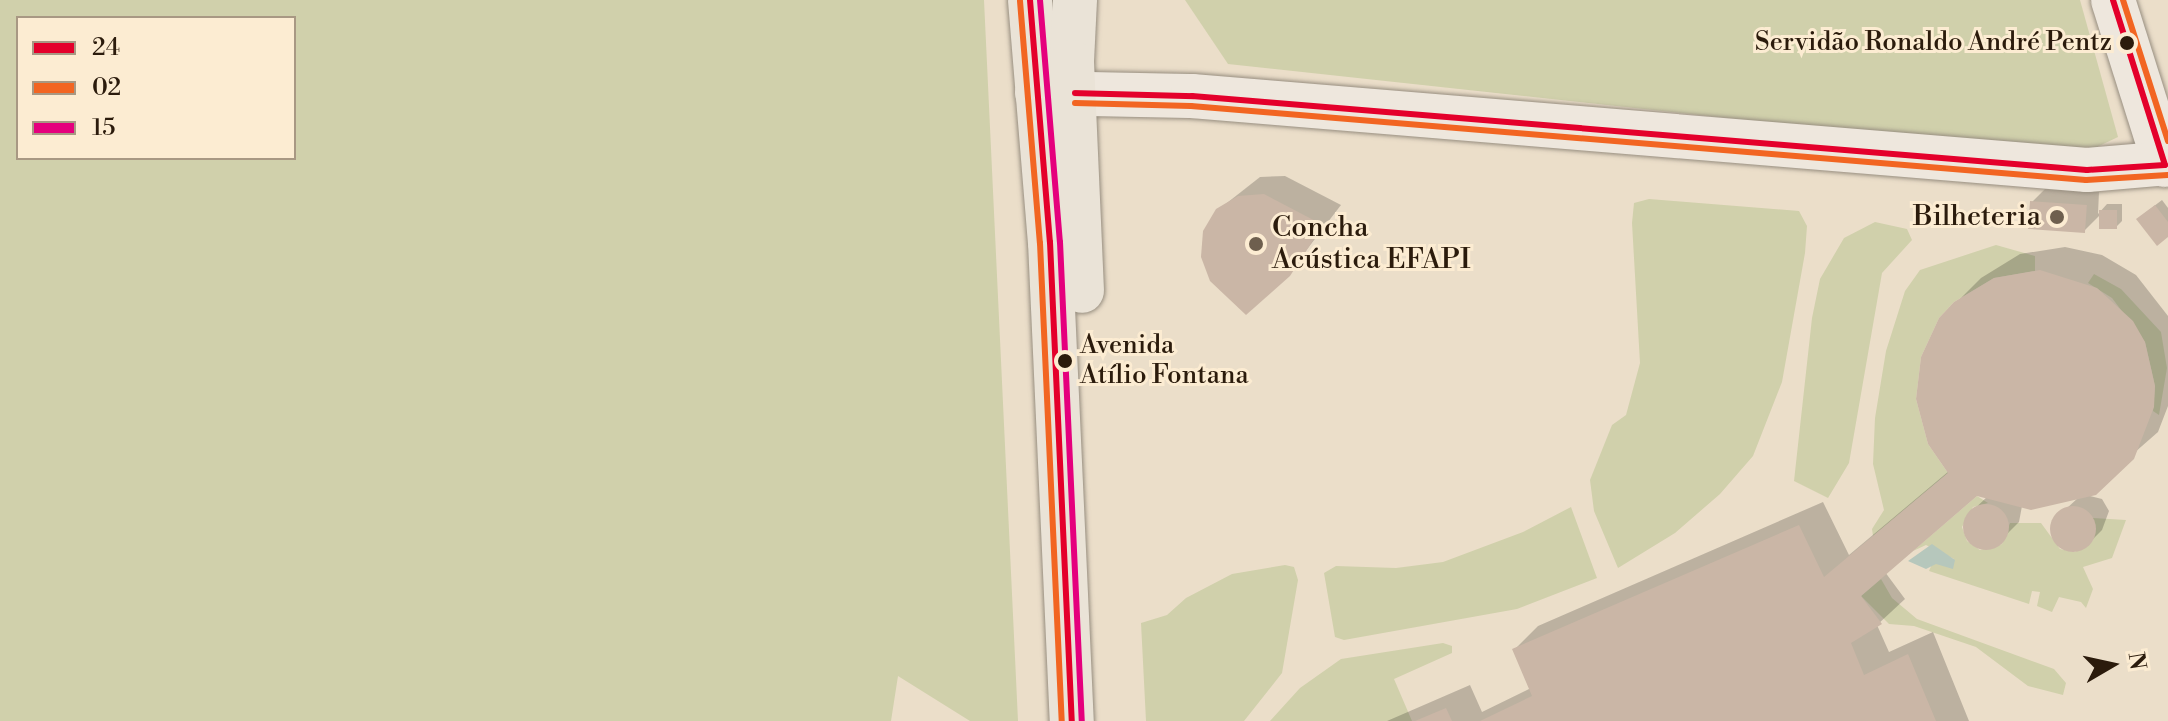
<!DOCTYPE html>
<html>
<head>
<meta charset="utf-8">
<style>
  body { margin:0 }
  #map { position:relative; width:2168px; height:721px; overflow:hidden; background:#ebdec9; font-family:"Libre Bodoni",serif }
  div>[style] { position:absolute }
  .green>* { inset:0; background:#d0d0ab }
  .water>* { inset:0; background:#b6c7bc }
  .shadow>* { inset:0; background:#0003 }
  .building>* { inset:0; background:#cab6a6; transform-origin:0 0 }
  .round { border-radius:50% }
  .roads { filter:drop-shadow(0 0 2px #978e80) drop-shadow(0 0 2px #978e80) }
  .minor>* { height:44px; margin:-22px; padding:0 22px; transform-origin:22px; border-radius:22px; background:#eee7dd }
  .major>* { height:44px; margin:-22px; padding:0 22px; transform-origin:22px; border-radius:22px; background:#eae3d7 }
  .bus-1>* { height:6px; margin:-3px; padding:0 3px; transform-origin:3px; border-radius:3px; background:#e4002b }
  .bus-2>* { height:6px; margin:-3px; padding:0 3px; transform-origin:3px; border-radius:3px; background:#f26522 }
  .bus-3>* { height:6px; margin:-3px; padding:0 3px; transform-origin:3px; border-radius:3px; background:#e5007d }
  .dots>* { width:22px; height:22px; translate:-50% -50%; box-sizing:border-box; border:4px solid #fcecd2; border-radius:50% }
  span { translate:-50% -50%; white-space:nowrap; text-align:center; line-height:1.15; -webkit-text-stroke:6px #fcecd2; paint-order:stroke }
  .bus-label { font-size:26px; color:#2b1b0c }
  .right { translate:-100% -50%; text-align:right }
  .left { translate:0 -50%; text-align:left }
  .poi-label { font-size:28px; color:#2b1b0c }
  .legend { position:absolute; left:16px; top:16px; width:280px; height:144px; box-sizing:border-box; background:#fcecd2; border:2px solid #a89883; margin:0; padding:10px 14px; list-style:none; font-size:24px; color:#2b1b0c }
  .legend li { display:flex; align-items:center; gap:16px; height:40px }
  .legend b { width:40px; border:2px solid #a89883 }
  .north { position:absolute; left:2072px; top:625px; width:80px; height:80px; -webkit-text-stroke:6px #fcecd2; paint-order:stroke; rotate:81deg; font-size:22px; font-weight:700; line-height:32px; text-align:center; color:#2b1b0c }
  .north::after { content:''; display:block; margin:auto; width:28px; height:36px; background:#2b1b0c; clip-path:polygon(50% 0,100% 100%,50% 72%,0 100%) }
</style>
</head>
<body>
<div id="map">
  <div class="green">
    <i style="clip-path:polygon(evenodd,0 0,984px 0,1018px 721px,970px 721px,898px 676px,891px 721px,0 721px,0 0,18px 18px,294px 18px,294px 158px,18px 158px,18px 18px)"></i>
    <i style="clip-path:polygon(1185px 0,2080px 0,2118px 137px,2078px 156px,1228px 64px)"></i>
    <i style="clip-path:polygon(1649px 199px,1799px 211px,1807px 226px,1805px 253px,1782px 382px,1753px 456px,1720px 494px,1675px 533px,1618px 568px,1594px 511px,1590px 480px,1612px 425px,1626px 415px,1640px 363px,1632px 223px,1634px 203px)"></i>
    <i style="clip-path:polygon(1875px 222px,1907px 229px,1912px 240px,1882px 273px,1849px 463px,1828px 498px,1794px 481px,1812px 318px,1820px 279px,1844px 238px)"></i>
    <i style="clip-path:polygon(1996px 245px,2035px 256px,2035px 271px,1994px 278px,1954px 302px,1939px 318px,1921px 357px,1916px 399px,1928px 444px,1948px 473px,1873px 536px,1872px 529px,1884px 510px,1873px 464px,1875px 418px,1886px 351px,1905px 291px,1920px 270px)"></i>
    <i style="clip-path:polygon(2094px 274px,2121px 289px,2161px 332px,2167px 368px,2159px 415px,2153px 411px,2155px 386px,2145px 342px,2112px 298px,2088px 283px)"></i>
    <i style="clip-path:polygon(1977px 496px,1988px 503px,1973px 507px,1962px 527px,1967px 541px,1980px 550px,2002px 544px,2010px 523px,2041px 523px,2060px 549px,2075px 552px,2093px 540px,2093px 518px,2126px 520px,2112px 558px,2083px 567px,2093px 589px,2086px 608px,2081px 602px,2059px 597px,2052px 612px,2037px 606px,2040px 592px,2032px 591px,2029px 604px,1929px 571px,1932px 564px,1954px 559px,1926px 545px,1913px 551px)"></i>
    <i style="clip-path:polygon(1571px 507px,1597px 578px,1517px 609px,1344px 640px,1335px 637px,1324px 573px,1336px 566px,1396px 568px,1443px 562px,1523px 532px)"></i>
    <i style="clip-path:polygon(1285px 565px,1294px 567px,1298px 580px,1282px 673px,1244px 721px,1146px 721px,1141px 623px,1167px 615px,1186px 598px,1232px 574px)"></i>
    <i style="clip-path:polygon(1881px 579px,1892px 598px,1917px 619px,2054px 669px,2066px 683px,2063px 695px,2028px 686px,1976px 647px,1914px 626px,1889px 624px,1861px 596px)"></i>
    <i style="clip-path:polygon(1443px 643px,1452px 646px,1452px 653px,1394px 679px,1412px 721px,1270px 721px,1300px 688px,1341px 659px)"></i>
  </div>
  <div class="water">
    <i style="clip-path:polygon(1932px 544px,1955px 560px,1953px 569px,1936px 564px,1926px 569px,1908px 561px)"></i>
  </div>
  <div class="shadow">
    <i style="clip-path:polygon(1285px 176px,1341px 205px,1288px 274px,1218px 210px,1260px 177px)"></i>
    <i style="clip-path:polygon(2045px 189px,2099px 192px,2098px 214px,2107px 204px,2122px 204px,2122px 221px,2116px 227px,2101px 214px,2084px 231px,2032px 202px)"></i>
    <i style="clip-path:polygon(2162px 200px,2168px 208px,2168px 235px,2145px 213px)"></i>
    <i style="clip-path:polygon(2065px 247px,2102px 255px,2136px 275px,2168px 316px,2168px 406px,2158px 432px,2086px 495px,2102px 499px,2109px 511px,2102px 530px,2088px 544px,2075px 550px,2061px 547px,2053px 536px,2052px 522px,2079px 497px,2022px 506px,2019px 522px,1995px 546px,1974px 545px,1966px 534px,1969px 514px,1988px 496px,1976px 493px,1885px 572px,1905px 599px,1877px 625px,1889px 652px,1933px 632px,1969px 721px,1387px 721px,1470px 685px,1482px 712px,1531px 688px,1514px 650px,1538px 626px,1823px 502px,1849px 555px,1949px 471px,1956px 303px,1981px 278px,2020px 254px)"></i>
  </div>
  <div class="building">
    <i style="clip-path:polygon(1264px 194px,1323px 225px,1290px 276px,1246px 315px,1210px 281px,1201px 257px,1203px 231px,1216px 209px,1238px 196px)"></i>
    <i style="left:2030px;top:201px;width:57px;height:28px;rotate:4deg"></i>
    <i style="clip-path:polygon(2155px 205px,2168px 222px,2168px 237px,2157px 246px,2136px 219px)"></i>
    <i style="left:2099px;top:210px;width:18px;height:19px"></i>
    <i style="clip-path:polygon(2040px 270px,2097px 288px,2133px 321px,2145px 342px,2155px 386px,2154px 407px,2134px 459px,2096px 495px,2031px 510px,1977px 496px,1861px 596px,1882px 624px,1851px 643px,1864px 675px,1908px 654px,1936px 721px,1480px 721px,1532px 696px,1512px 649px,1799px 525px,1824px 577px,1948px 473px,1928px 444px,1916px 399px,1921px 357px,1939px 318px,1954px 302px,1994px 278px)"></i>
    <i class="round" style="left:1963px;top:504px;width:46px;height:46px"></i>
    <i class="round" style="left:2050px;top:506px;width:46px;height:46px"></i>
    <i style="clip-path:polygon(1446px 708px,1452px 721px,1415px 721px)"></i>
  </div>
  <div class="roads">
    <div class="minor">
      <i style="left:2113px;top:0;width:173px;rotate:72.5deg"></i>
      <i style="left:1037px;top:93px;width:155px;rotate:1.1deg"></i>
      <i style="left:1192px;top:96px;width:898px;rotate:4.73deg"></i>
      <i style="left:2087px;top:170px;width:81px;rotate:-4.9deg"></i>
    </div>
    <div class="major">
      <i style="left:1030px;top:0;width:243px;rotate:85.3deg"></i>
      <i style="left:1050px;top:242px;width:480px;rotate:87.4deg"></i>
      <i style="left:1075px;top:0;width:62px;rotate:92.8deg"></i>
      <i style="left:1072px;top:62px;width:229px;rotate:87.5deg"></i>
    </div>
  </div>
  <div class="bus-1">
    <i style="left:1030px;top:0;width:243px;rotate:85.3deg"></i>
    <i style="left:1050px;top:242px;width:480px;rotate:87.4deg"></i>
    <i style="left:1075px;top:93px;width:117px;rotate:1.5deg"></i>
    <i style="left:1192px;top:96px;width:898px;rotate:4.73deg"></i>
    <i style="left:2087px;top:170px;width:78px;rotate:-3.7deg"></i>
    <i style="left:2165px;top:165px;width:173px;rotate:-107.5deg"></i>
  </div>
  <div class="bus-2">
    <i style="left:2123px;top:0;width:148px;rotate:72.3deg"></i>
    <i style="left:1020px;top:1px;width:243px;rotate:85.3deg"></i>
    <i style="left:1040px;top:243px;width:479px;rotate:87.4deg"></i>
    <i style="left:1075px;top:103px;width:116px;rotate:1.5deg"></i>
    <i style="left:1191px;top:106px;width:898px;rotate:4.73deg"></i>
    <i style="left:2086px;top:180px;width:82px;rotate:-3.5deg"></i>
  </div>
  <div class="bus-3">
    <i style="left:1040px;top:0;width:243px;rotate:85.3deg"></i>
    <i style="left:1060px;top:242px;width:480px;rotate:87.4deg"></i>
  </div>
  <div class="dots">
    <i style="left:2127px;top:43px;background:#2b1b0c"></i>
    <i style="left:2057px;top:217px;background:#6e5f4e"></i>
    <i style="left:1256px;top:244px;background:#6e5f4e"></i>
    <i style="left:1065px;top:361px;background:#2b1b0c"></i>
  </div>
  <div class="bus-label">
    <span class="right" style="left:2112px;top:43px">Servidão Ronaldo André Pentz</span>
    <span class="left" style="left:1080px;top:361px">Avenida<br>Atílio Fontana</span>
  </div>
  <div class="poi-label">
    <span class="right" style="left:2041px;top:217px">Bilheteria</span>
    <span class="left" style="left:1272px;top:244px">Concha<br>Acústica EFAPI</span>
  </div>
  <ul class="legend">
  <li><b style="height:10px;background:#e4002b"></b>24</li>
  <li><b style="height:10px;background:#f26522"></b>02</li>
  <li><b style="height:10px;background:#e5007d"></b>15</li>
  </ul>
  <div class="north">N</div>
</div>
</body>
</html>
